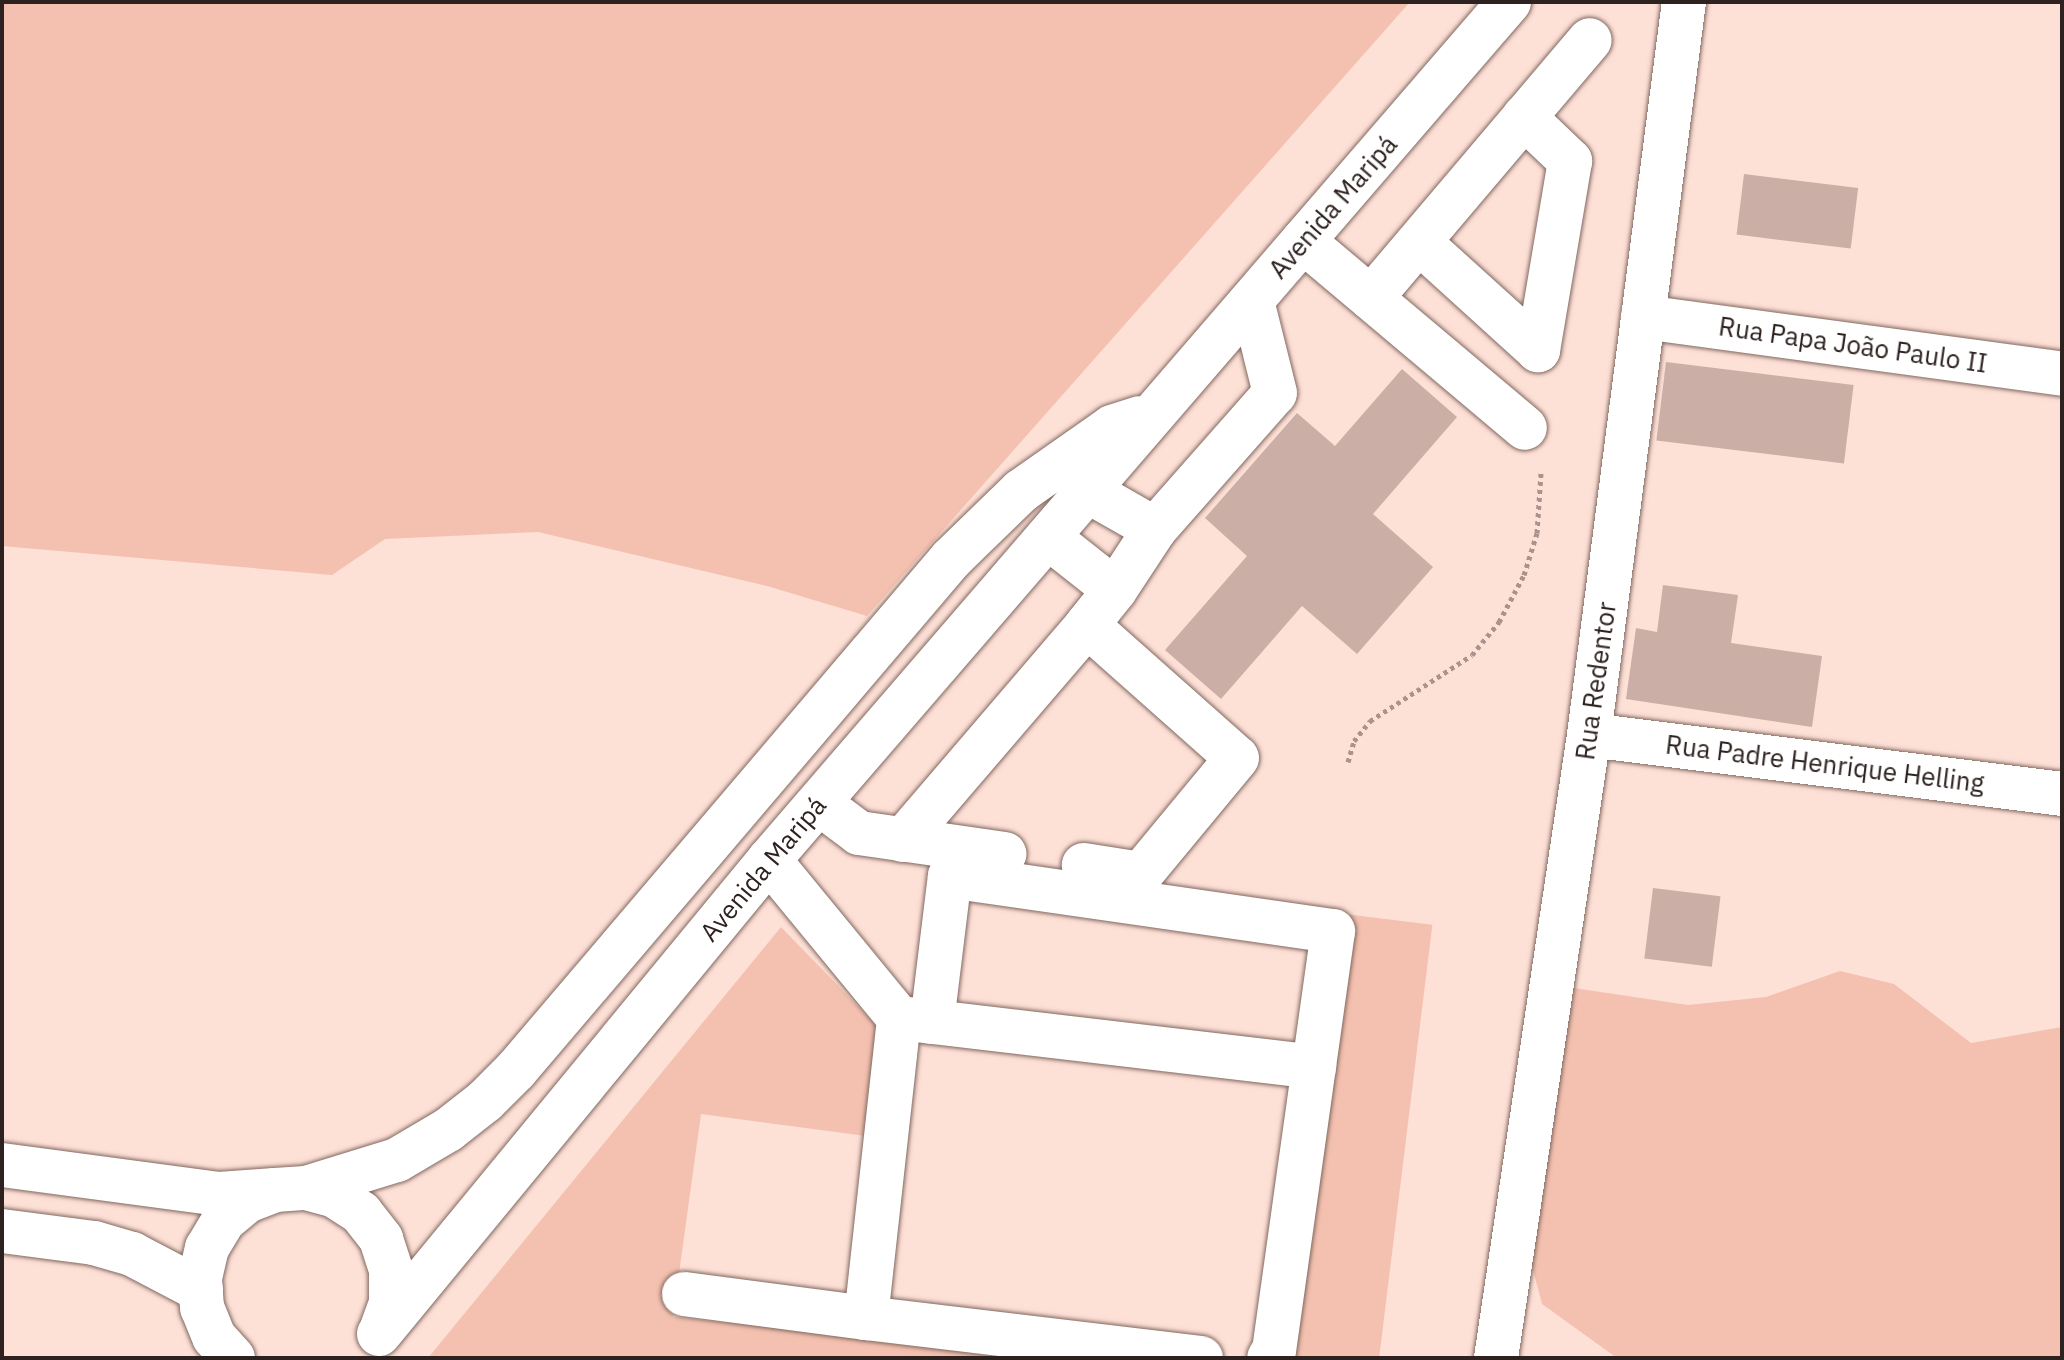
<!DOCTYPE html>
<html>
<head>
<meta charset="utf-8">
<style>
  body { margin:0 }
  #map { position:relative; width:2064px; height:1360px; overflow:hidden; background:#fde0d6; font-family:"IBM Plex Sans",sans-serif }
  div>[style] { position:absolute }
  .green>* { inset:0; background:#f4c1b0; transform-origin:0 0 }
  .building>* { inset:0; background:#cbafa6; transform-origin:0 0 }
  .path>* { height:5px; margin-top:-2.5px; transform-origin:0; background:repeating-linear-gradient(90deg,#a9938c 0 4px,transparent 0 8px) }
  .roads { filter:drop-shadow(0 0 2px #816860) drop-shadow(0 0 2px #816860) }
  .minor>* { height:44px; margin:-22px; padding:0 22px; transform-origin:22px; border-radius:22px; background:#fff }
  .major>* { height:44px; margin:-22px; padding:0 22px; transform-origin:22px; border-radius:22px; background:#fff }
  span { translate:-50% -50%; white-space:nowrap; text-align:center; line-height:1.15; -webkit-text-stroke:8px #fff; paint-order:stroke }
  .street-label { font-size:26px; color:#2d221f }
  .frame { position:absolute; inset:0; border:4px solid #2d221f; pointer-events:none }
</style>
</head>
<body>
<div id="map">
  <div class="green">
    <i style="clip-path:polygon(2px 2px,1410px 2px,867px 616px,767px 586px,538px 532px,385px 539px,332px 575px,2px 546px)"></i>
    <i style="left:1345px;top:914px;width:88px;height:447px;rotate:7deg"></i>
    <i style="clip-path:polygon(781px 927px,879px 1028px,866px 1136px,701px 1114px,673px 1317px,1055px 1358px,428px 1358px)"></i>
    <i style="clip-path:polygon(1840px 971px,1894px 984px,1971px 1043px,2062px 1027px,2062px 1358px,1617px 1358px,1542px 1304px,1521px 1224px,1567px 987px,1688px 1005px,1766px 997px)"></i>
  </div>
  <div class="building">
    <i style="left:1744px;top:174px;width:115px;height:61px;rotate:7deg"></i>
    <i style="left:1666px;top:362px;width:189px;height:79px;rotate:7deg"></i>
    <i style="clip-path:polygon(1402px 369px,1457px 417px,1373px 514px,1433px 567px,1357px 654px,1302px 606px,1221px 699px,1165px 650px,1247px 556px,1205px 518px,1297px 413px,1335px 446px)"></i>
    <i style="clip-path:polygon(1663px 585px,1738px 595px,1731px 643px,1822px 656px,1812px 727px,1626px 699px,1636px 628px,1657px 632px)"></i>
    <i style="left:1653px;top:888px;width:68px;height:71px;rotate:7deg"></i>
  </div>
  <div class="path">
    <i style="left:1348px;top:762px;width:22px;rotate:-74deg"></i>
    <i style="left:1354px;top:741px;width:26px;rotate:-51deg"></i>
    <i style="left:1370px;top:721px;width:121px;rotate:-32.9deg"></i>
    <i style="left:1472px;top:655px;width:43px;rotate:-50.7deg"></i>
    <i style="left:1499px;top:622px;width:53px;rotate:-62deg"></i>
    <i style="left:1524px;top:575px;width:44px;rotate:-72.8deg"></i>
    <i style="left:1537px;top:533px;width:60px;rotate:-86.2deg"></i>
  </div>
  <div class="roads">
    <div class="minor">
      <i style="left:1524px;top:117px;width:64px;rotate:43.7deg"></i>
      <i style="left:1570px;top:161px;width:192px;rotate:99.6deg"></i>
      <i style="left:1303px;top:241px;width:290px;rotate:40.1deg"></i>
      <i style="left:1419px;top:242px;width:161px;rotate:42.2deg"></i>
      <i style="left:1371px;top:298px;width:338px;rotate:-49.7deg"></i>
      <i style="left:1643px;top:317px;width:423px;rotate:7.7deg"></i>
      <i style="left:1088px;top:491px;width:77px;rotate:29.6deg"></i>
      <i style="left:1155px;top:529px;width:181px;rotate:-48.6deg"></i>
      <i style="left:1275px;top:393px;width:95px;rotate:-104deg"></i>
      <i style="left:1048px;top:537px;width:85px;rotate:38.3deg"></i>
      <i style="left:1115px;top:590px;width:45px;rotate:128.7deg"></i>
      <i style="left:1087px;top:625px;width:200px;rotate:41.6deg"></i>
      <i style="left:1237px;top:758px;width:151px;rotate:129.6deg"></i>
      <i style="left:1141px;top:874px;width:58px;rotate:-171deg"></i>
      <i style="left:1115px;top:590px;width:73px;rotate:-56.7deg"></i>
      <i style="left:1589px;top:735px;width:477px;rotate:7.1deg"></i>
      <i style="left:819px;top:803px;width:50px;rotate:36.9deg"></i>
      <i style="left:859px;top:833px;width:147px;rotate:8.2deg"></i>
      <i style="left:903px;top:840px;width:283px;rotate:-49.4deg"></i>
      <i style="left:769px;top:860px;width:205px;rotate:50.6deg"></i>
      <i style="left:932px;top:1022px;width:147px;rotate:-83deg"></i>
      <i style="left:950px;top:876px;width:387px;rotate:8.2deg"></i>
      <i style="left:1333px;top:931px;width:423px;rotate:98deg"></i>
      <i style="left:1274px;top:1350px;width:9px;rotate:122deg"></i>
      <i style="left:2px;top:1165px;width:219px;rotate:7.6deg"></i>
      <i style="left:219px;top:1194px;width:56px;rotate:-4.1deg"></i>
      <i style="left:2px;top:1231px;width:93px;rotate:7.4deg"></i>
      <i style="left:94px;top:1243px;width:40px;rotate:16deg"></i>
      <i style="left:132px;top:1254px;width:78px;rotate:27.6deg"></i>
      <i style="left:684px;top:1294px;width:184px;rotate:7.5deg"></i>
      <i style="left:1201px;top:1358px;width:337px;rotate:-173.2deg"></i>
      <i style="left:866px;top:1318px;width:302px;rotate:-83.7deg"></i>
      <i style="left:899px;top:1018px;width:418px;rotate:6.7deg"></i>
      <i style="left:1496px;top:1358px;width:630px;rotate:-81.51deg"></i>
      <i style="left:1589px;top:735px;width:739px;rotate:-82.62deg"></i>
    </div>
    <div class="major">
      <i style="left:306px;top:1188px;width:95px;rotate:-17.1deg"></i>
      <i style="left:397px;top:1160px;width:59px;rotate:-30.5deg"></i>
      <i style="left:448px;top:1130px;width:47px;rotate:-38.1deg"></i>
      <i style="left:485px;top:1101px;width:44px;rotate:-45deg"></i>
      <i style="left:516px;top:1070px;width:671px;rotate:-49.59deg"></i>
      <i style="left:951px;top:559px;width:98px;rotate:-44.2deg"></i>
      <i style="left:1021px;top:491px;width:111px;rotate:-35.1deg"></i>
      <i style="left:1112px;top:427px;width:28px;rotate:-18deg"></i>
      <i style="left:379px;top:1334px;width:614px;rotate:-50.55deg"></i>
      <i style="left:769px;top:860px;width:1133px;rotate:-49.22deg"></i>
      <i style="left:233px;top:1358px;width:28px;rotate:-132deg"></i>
      <i style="left:214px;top:1337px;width:31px;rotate:-112deg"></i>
      <i style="left:202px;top:1308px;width:30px;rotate:-94deg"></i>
      <i style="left:200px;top:1278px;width:31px;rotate:-77deg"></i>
      <i style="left:207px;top:1248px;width:31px;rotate:-59deg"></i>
      <i style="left:223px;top:1221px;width:31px;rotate:-40deg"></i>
      <i style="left:247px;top:1201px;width:30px;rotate:-21deg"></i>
      <i style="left:275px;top:1190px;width:31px;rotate:-4deg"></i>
      <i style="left:306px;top:1188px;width:30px;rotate:15deg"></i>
      <i style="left:335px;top:1196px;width:31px;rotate:33deg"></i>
      <i style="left:361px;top:1213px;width:33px;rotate:52deg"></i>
      <i style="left:381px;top:1239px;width:33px;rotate:72deg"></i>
      <i style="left:391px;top:1270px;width:33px;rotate:90deg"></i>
      <i style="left:391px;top:1303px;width:29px;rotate:110deg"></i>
    </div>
  </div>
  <div class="street-label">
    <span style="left:1333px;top:207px;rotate:-49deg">Avenida Maripá</span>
    <span style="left:1853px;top:345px;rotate:8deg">Rua Papa João Paulo II</span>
    <span style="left:1596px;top:681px;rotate:-82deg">Rua Redentor</span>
    <span style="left:1825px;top:764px;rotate:7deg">Rua Padre Henrique Helling</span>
    <span style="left:763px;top:869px;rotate:-50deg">Avenida Maripá</span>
  </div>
  <div class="frame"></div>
</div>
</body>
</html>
